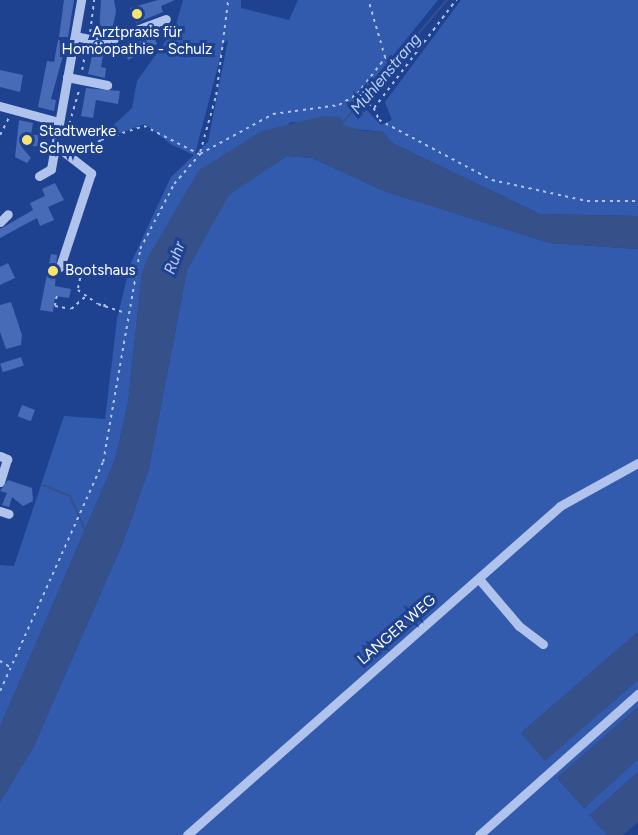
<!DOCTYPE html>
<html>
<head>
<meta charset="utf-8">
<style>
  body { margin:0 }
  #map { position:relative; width:638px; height:835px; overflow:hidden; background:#1f4290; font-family:Figtree,sans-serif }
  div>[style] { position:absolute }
  .green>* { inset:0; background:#325bad }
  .water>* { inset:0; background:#36508a }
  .stream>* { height:2px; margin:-1px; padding:0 1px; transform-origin:1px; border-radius:1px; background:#36508a }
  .building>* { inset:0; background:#476bb7; transform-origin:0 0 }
  .path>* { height:1.5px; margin-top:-0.75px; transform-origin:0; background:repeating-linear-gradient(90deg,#afc3ed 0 3px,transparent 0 7.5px) }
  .minor>* { height:9px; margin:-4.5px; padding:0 4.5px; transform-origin:4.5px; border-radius:4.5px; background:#afc3ed }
  .dots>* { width:16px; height:16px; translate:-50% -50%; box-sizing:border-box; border:3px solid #1f4290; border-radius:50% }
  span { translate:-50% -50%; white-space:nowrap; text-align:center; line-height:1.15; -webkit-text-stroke:6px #1f4290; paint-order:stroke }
  .poi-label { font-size:15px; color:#fff }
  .left { translate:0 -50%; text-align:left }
  .street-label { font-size:15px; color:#fff }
  .water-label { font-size:16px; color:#bbcef4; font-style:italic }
</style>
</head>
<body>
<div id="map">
  <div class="green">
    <i style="clip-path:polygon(evenodd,183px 0,241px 0,241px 8px,289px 20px,298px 0,438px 0,357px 100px,381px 125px,392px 120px,385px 102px,461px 0,638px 0,638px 216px,540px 214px,392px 143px,383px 132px,291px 122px,142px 272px,128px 403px,115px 460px,0 727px,0 565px,14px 566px,64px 416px,105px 419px,117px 319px,130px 265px,171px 177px,194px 155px,172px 145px,145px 124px,96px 142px,132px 108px,137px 81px,175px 28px,183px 0,228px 40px,208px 142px,195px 154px,224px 43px,228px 40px)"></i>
    <i style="clip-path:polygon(287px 156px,312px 158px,384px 191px,550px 243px,638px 249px,638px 632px,521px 733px,545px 760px,638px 680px,638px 707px,557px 778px,584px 808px,638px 759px,638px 772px,590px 815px,607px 835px,0 835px,0 802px,33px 748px,124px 540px,149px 468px,187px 270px,228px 195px)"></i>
  </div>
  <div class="water">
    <i style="clip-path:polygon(324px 116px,341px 117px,343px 125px,364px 131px,383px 132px,392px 143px,540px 214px,638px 216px,638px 249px,550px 243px,384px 191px,312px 158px,287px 156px,229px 195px,187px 270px,149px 468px,124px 540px,33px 748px,0 802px,0 727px,115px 460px,128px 403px,142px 272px,148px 257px,199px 170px,262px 131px)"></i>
    <i style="clip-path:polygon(638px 632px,638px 680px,545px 761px,521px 733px)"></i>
    <i style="clip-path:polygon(638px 707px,638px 759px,584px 808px,557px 778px)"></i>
    <i style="clip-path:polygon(638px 772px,638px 822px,623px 835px,607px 835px,590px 815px)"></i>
  </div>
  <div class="stream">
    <i style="left:340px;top:126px;width:165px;rotate:-49.7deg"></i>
    <i style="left:43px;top:485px;width:29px;rotate:22deg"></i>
    <i style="left:70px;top:496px;width:40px;rotate:66.6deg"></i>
  </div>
  <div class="building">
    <i style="clip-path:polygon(64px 0,74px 0,68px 37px,59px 37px)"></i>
    <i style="clip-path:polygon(101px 0,114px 0,116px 11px,112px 32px,104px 35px,99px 33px)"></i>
    <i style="clip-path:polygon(158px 0,175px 0,161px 6px,163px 12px,136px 23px,130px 8px)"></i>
    <i style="clip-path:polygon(154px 37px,157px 44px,128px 60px,123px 46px)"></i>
    <i style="clip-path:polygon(58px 40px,67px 41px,51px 99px,56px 100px,54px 111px,38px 107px,47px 61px,54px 62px)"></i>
    <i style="clip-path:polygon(94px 47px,104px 49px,101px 67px,106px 68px,105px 78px,88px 74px)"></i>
    <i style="clip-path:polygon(0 70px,23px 75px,20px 92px,0 87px)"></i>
    <i style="clip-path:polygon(86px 88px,120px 91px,118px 104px,96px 100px,93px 118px,81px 116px)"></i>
    <i style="clip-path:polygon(19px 120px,33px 123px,31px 135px,38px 135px,38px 146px,21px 146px,31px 158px,27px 163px,15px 157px)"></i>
    <i style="clip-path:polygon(55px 183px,64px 200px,48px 207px,54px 220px,40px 226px,37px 218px,0 238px,0 229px,33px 210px,30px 203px,45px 196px,42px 189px)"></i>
    <i style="clip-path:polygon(51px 254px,57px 255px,55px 286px,71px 289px,69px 298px,55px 296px,53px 312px,40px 310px)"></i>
    <i style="clip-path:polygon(8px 263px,15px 278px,0 285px,0 267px)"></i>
    <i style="clip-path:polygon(11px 302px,22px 335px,21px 345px,6px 349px,0 332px,0 305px)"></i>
    <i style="left:21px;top:357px;width:9px;height:22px;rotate:72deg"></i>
    <i style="left:22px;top:405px;width:14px;height:12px;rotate:21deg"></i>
    <i style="clip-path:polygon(8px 480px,32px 488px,33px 501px,23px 506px,12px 497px,9px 507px,2px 505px,7px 493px,0 491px)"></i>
  </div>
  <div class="path">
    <i style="left:90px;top:32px;width:32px;rotate:-83deg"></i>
    <i style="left:82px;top:70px;width:22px;rotate:-80deg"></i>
    <i style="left:357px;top:94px;width:46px;rotate:-52.1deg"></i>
    <i style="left:385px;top:58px;width:60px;rotate:-106.3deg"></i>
    <i style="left:374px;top:108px;width:136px;rotate:-52.8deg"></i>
    <i style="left:67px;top:131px;width:43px;rotate:-73.7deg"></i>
    <i style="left:0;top:135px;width:20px;rotate:-63deg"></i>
    <i style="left:200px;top:152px;width:59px;rotate:-74.3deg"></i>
    <i style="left:216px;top:95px;width:96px;rotate:-82.8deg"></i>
    <i style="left:79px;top:154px;width:26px;rotate:-32deg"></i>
    <i style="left:101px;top:140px;width:45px;rotate:-18deg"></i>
    <i style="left:144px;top:126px;width:62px;rotate:27deg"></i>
    <i style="left:82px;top:271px;width:19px;rotate:102deg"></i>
    <i style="left:78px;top:290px;width:24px;rotate:35deg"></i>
    <i style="left:98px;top:304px;width:28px;rotate:18deg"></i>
    <i style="left:57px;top:296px;width:10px;rotate:101deg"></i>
    <i style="left:55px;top:306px;width:16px;rotate:11deg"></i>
    <i style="left:71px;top:309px;width:18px;rotate:-41deg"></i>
    <i style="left:104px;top:307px;width:8px;rotate:-83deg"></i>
    <i style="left:0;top:661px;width:12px;rotate:31deg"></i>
    <i style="left:0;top:691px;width:251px;rotate:-65.8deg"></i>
    <i style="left:103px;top:462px;width:216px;rotate:-80.1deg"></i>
    <i style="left:140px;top:249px;width:73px;rotate:-62.4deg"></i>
    <i style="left:174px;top:184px;width:40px;rotate:-49deg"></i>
    <i style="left:200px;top:154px;width:83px;rotate:-28.7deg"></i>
    <i style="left:273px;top:114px;width:67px;rotate:-7.8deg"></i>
    <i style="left:339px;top:105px;width:21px;rotate:-31deg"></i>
    <i style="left:357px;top:94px;width:22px;rotate:39deg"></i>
    <i style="left:374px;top:108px;width:13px;rotate:67deg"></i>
    <i style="left:379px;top:120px;width:128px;rotate:28deg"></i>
    <i style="left:492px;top:180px;width:97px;rotate:12.5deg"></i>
    <i style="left:587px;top:201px;width:51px"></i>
  </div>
  <div class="minor">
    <i style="left:75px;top:36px;width:30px;rotate:12deg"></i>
    <i style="left:104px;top:42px;width:66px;rotate:-20.4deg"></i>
    <i style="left:67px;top:77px;width:41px;rotate:11.3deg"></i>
    <i style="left:0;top:106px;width:61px;rotate:15.2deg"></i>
    <i style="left:55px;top:145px;width:46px;rotate:37.9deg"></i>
    <i style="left:91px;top:173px;width:99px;rotate:108.3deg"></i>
    <i style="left:39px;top:176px;width:14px;rotate:-30deg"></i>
    <i style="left:51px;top:169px;width:172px;rotate:-79.9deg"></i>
    <i style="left:0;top:222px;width:11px;rotate:-45deg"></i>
    <i style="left:0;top:456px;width:8px;rotate:23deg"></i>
    <i style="left:7px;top:459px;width:24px;rotate:107deg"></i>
    <i style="left:0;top:511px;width:9px;rotate:18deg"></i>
    <i style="left:479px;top:579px;width:62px;rotate:49.6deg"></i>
    <i style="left:519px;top:626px;width:30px;rotate:37deg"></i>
    <i style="left:187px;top:835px;width:497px;rotate:-41.4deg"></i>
    <i style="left:560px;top:506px;width:89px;rotate:-28.9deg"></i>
    <i style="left:479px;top:835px;width:213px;rotate:-41.6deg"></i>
  </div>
  <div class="dots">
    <i style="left:137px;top:14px;background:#fbe46e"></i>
    <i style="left:27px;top:140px;background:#fbe46e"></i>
    <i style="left:53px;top:271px;background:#fbe46e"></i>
  </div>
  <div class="poi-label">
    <span style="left:137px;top:41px">Arztpraxis für<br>Homöopathie - Schulz</span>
    <span class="left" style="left:39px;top:140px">Stadtwerke<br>Schwerte</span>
    <span class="left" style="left:65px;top:271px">Bootshaus</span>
  </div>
  <div class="street-label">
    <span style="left:397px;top:630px;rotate:-41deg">LANGER WEG</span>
  </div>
  <div class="water-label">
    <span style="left:386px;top:74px;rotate:-50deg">Mühlenstrang</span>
    <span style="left:175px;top:258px;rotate:-70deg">Ruhr</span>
  </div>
</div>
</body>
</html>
